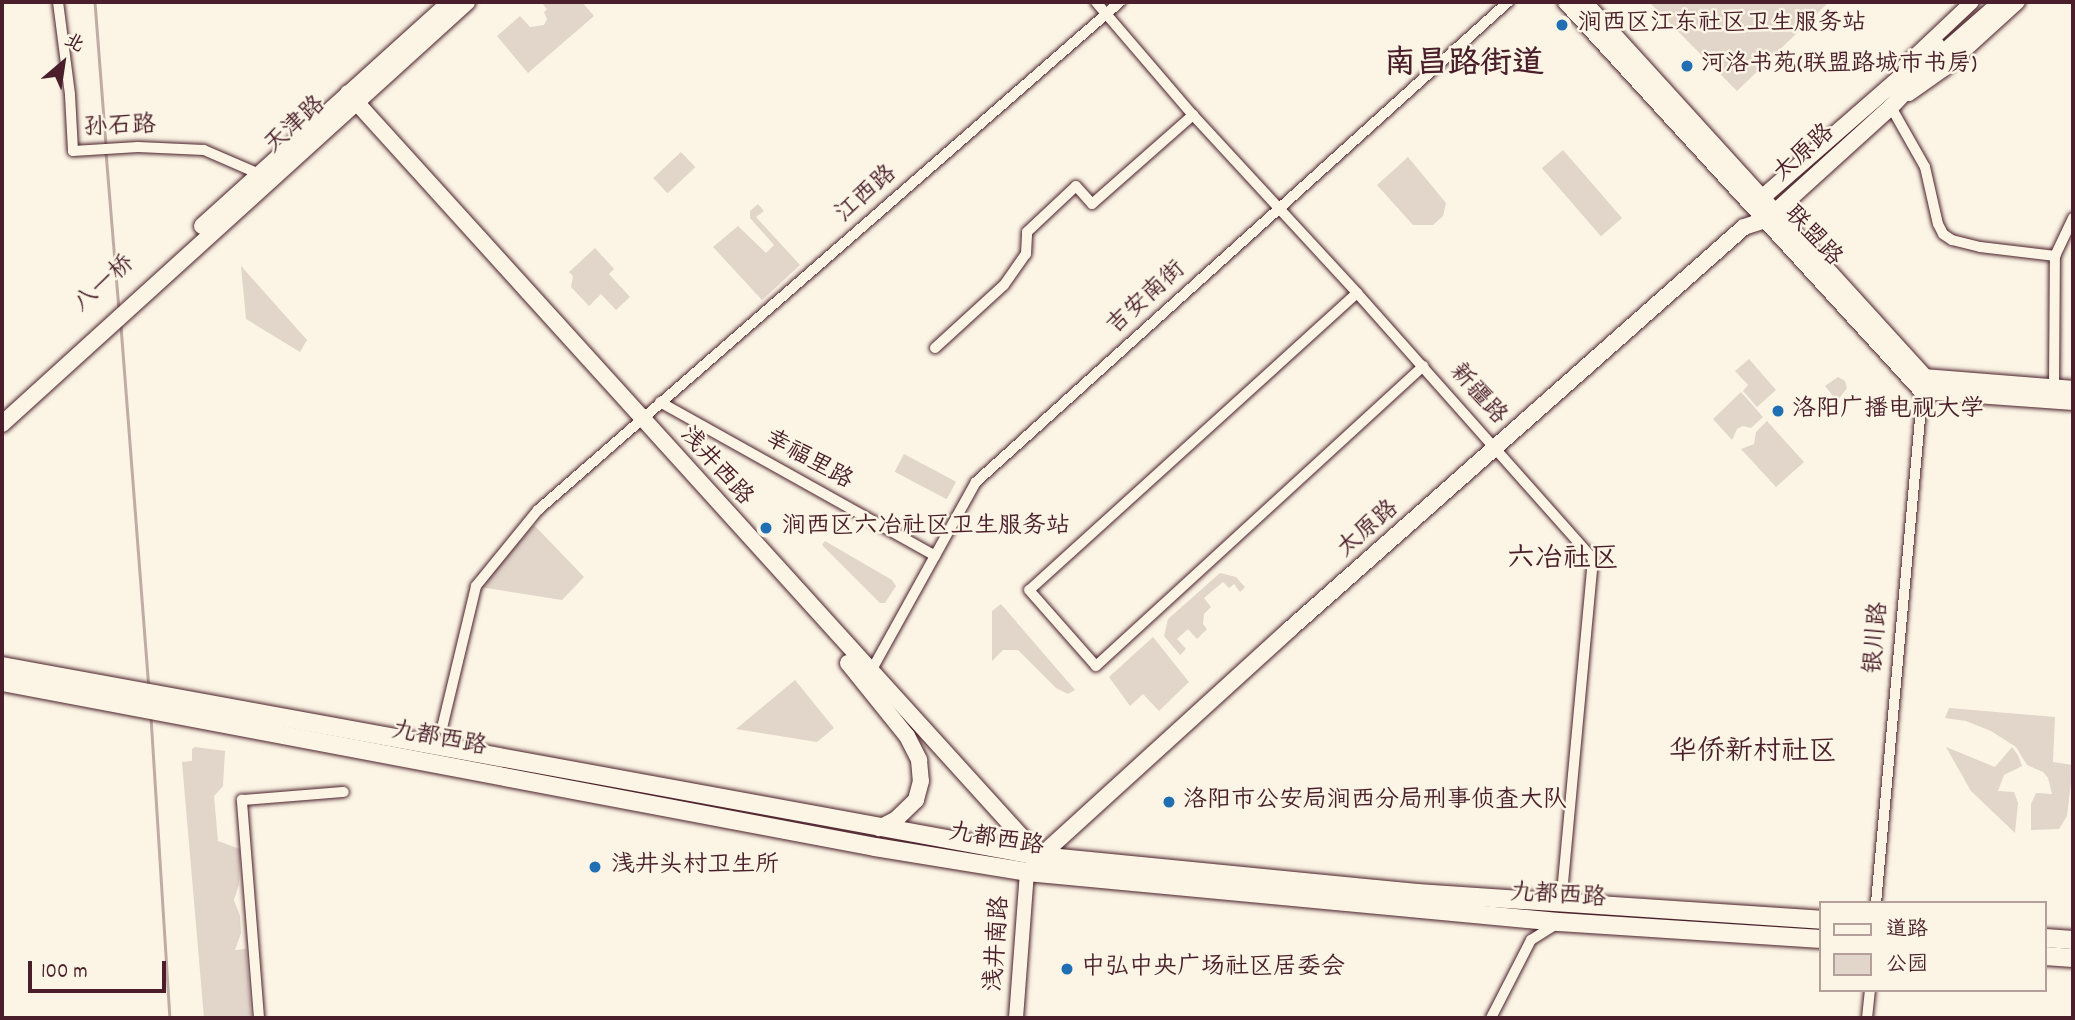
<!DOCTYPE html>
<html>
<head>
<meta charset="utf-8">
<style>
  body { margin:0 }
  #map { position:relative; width:2075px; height:1020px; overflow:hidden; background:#fcf5e5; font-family:Dekko,"LXGW WenKai TC",sans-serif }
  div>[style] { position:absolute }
  .green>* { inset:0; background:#e2d5ca; transform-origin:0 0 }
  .stream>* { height:2.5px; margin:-1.25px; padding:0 1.25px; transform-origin:1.25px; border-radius:1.25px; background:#c0aca5 }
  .roads { filter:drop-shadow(0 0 2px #4a1f2b) drop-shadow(0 0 2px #4a1f2b) }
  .minor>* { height:10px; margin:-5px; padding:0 5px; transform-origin:5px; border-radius:5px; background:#fcf5e5 }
  .tertiary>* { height:14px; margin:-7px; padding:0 7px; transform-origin:7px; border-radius:7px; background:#fcf5e5 }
  .secondary>* { height:16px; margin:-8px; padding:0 8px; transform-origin:8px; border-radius:8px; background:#fcf5e5 }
  .primary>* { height:18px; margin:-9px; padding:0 9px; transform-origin:9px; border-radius:9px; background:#fcf5e5 }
  .dots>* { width:19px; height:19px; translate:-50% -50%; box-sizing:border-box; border:4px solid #fcf5e5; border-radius:50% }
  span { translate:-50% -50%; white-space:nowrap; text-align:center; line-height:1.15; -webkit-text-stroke:5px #fcf5e5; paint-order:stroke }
  .poi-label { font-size:24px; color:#4a1f2b }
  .left { translate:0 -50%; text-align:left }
  .street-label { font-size:24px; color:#4a1f2b }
  .quarter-label { font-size:28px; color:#4a1f2b }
  .district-label { font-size:32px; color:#4a1f2b; font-weight:700 }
  .frame { position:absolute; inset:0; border:4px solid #4a1f2b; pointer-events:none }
  .legend { position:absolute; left:1819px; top:901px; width:228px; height:91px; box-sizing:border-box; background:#fcf5e5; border:2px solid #b59f9b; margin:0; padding:9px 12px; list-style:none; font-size:21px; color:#4a1f2b }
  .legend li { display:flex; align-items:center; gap:14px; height:35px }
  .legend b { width:35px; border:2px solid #b59f9b }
  .north { position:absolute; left:28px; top:28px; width:70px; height:70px; -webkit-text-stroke:5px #fcf5e5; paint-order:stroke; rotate:29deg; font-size:19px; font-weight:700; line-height:28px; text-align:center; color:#4a1f2b }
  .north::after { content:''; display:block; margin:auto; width:24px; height:32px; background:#4a1f2b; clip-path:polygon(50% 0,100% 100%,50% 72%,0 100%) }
  .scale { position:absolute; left:28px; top:961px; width:138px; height:32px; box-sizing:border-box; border:4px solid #4a1f2b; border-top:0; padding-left:9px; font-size:21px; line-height:24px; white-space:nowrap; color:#4a1f2b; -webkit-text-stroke:5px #fcf5e5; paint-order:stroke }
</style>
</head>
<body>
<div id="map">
  <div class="green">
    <i style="clip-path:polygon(541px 2px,582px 2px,594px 16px,528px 73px,497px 36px,520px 16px,530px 27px,544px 25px,547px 19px,544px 12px,547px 9px)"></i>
    <i style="clip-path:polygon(1649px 2px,1829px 2px,1737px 91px)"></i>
    <i style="left:1563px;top:150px;width:90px;height:28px;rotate:49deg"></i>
    <i style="left:681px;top:152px;width:21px;height:38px;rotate:47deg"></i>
    <i style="clip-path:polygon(1408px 157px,1446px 203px,1443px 216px,1433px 225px,1413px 225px,1377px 185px)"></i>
    <i style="clip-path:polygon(758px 204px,764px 211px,756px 217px,800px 265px,762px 300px,713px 247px,738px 226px,766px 253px,774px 245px,750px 218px,750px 211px)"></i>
    <i style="clip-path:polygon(595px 248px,614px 269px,609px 274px,630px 297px,616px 310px,601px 294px,589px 306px,571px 287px,573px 276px,569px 272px)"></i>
    <i style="clip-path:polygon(241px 266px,307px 340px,300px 352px,246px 319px)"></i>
    <i style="clip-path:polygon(1749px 359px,1776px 390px,1757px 407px,1743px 391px,1748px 385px,1735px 371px)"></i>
    <i style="clip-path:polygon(1838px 377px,1845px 381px,1847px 388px,1837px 401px,1825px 386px)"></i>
    <i style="clip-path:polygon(1741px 392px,1763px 417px,1751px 428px,1743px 426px,1737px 429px,1732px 440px,1713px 419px)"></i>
    <i style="clip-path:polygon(1767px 421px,1804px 462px,1776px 487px,1741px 449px,1754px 444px,1756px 432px)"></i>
    <i style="left:904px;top:454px;width:59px;height:20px;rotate:28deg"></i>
    <i style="clip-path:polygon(534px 525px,584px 577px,562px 600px,480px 587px)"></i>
    <i style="clip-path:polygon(825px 541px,892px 580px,896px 586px,885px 603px,880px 603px,822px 545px)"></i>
    <i style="clip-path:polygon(1220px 573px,1236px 577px,1245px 587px,1240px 592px,1234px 584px,1229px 588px,1223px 582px,1204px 598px,1211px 607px,1204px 614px,1203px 624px,1207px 629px,1197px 639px,1188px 629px,1177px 639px,1186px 649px,1180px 655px,1164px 636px,1168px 619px)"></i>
    <i style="clip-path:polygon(1001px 604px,1075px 690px,1068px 694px,1056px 688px,1018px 650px,1003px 650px,992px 661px,992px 611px)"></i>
    <i style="clip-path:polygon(1153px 637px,1189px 682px,1159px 711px,1143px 694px,1130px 706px,1109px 677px)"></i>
    <i style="clip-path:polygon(795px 680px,834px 728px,817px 742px,736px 729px)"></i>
    <i style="clip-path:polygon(1949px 708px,2055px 717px,2053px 762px,2073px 765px,2067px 816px,2059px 829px,2031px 830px,2031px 804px,2036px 793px,2052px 794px,2048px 778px,2043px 772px,2027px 765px,2016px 747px,1991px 731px,1966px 721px,1945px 718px)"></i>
    <i style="clip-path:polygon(195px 747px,225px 751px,223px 786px,214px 796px,218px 841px,240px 849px,239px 884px,234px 900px,240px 916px,241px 933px,235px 950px,246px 949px,251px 1018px,204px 1018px,182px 762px,192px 761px,192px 749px)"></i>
    <i style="clip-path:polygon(1946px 747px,1995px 767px,2012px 747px,2018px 755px,2022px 766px,2004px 775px,1998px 791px,2014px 792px,2018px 803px,2015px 833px,1971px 791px)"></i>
  </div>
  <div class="stream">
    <i style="left:95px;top:2px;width:143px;rotate:85.6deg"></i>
    <i style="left:106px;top:152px;width:158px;rotate:85.3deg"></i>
    <i style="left:121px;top:326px;width:361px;rotate:85.6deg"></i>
    <i style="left:151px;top:717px;width:302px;rotate:86.4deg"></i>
  </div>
  <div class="roads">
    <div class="minor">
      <i style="left:58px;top:2px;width:94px;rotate:82.6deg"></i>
      <i style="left:70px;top:95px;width:56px;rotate:86.9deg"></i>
      <i style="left:73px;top:151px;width:65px;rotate:-3.5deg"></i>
      <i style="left:138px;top:147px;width:66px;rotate:2.6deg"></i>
      <i style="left:204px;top:150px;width:65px;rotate:23.4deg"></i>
      <i style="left:1096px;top:2px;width:149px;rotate:49.4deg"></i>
      <i style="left:1193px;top:115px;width:242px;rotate:47.3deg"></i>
      <i style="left:1357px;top:293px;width:356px;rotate:48.4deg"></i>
      <i style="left:1593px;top:559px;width:346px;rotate:95.3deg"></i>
      <i style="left:1891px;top:107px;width:69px;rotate:60.5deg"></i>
      <i style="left:1925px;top:167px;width:58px;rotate:77.2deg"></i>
      <i style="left:1938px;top:224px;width:11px;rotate:63deg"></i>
      <i style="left:1943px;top:234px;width:11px;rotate:34deg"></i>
      <i style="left:1952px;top:240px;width:29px;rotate:14deg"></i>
      <i style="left:1980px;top:247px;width:76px;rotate:6.8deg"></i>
      <i style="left:1357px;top:293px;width:442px;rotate:137.8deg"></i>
      <i style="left:1029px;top:590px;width:101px;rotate:48.6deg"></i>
      <i style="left:1096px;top:666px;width:444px;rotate:-42.5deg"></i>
      <i style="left:935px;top:348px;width:93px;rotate:-42.4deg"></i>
      <i style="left:1004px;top:285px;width:38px;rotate:-55deg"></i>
      <i style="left:1026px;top:254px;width:22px;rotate:-87deg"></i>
      <i style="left:1027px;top:232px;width:67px;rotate:-43.2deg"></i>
      <i style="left:1076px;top:186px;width:24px;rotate:48deg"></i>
      <i style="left:1092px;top:204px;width:135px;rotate:-41.4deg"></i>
      <i style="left:2054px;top:387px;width:131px;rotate:-89.6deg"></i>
      <i style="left:2055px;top:256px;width:42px;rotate:-64.7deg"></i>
      <i style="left:660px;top:402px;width:315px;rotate:29.2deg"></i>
      <i style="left:870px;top:673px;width:218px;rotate:-61deg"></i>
      <i style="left:976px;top:482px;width:717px;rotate:-42.06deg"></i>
      <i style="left:442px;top:728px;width:146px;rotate:-76.5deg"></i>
      <i style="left:476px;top:586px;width:98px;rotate:-50.8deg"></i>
      <i style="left:538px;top:510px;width:773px;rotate:-41.12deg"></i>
      <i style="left:1876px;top:903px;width:519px;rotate:-84.81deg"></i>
      <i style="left:259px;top:1018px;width:219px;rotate:-94.5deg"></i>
      <i style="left:242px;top:800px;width:102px;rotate:-4.5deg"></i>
      <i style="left:1491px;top:1018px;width:88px;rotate:-62.9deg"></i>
      <i style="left:1531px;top:940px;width:32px;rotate:-32deg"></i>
      <i style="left:1867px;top:1018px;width:28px;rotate:-84deg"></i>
    </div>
    <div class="tertiary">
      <i style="left:1904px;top:66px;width:93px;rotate:-43.3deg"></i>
      <i style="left:1909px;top:94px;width:42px;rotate:-35.2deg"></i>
      <i style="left:1943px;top:70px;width:101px;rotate:-42.2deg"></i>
      <i style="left:1016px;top:1018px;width:146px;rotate:-85.7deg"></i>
    </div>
    <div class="secondary">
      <i style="left:1566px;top:2px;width:527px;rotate:47.54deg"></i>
      <i style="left:1922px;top:391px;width:151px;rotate:4.2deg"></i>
      <i style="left:1584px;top:2px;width:507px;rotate:47.72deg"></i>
      <i style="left:1925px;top:377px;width:148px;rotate:4.6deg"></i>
      <i style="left:348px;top:93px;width:1029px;rotate:47.83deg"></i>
      <i style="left:1756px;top:203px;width:240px;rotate:-41.1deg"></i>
      <i style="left:202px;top:226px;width:334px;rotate:-42.1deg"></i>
      <i style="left:2px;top:424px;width:628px;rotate:-42.22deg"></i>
      <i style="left:848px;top:663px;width:94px;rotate:51.1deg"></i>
      <i style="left:907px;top:736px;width:27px;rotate:63deg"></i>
      <i style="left:919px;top:760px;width:21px;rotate:85deg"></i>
      <i style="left:921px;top:781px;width:20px;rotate:105deg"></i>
      <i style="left:916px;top:800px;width:29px;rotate:136deg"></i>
      <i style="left:895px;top:820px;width:18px;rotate:153deg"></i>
      <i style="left:1034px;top:862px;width:346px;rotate:-42.3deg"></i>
      <i style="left:1290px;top:629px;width:606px;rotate:-41.52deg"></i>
      <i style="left:1744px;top:227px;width:22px;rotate:-18deg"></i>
      <i style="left:1765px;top:220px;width:13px;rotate:-39deg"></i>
      <i style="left:1775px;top:212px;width:156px;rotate:-42.2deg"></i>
      <i style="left:1891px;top:107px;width:67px;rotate:-46.8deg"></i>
      <i style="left:1937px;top:58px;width:85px;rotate:-41.2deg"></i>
    </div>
    <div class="primary">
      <i style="left:2px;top:666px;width:1054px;rotate:10.38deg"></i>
      <i style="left:1039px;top:856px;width:380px;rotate:5.6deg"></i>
      <i style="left:1417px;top:893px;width:405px;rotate:3.8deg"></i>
      <i style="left:2px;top:682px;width:888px;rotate:10.7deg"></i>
      <i style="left:875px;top:847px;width:154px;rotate:9.3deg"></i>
      <i style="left:1027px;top:872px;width:534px;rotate:5.37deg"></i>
      <i style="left:1559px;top:922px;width:263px;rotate:3.7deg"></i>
      <i style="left:2045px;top:938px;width:28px;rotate:4deg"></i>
      <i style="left:2045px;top:956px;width:28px;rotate:4deg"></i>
    </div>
  </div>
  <div class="dots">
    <i style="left:1562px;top:25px;background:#1f6fb2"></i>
    <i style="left:1687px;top:66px;background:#1f6fb2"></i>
    <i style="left:1778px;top:411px;background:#1f6fb2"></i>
    <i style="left:766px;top:528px;background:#1f6fb2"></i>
    <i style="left:1169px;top:802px;background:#1f6fb2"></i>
    <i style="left:595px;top:867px;background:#1f6fb2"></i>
    <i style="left:1067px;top:969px;background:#1f6fb2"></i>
  </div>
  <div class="poi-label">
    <span class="left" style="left:1578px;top:25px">涧西区江东社区卫生服务站</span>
    <span class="left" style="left:1701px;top:66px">河洛书苑(联盟路城市书房)</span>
    <span class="left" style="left:1792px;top:411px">洛阳广播电视大学</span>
    <span class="left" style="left:782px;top:528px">涧西区六冶社区卫生服务站</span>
    <span class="left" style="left:1183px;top:802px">洛阳市公安局涧西分局刑事侦查大队</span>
    <span class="left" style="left:611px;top:867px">浅井头村卫生所</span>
    <span class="left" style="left:1081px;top:969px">中弘中央广场社区居委会</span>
  </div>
  <div class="street-label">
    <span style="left:296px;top:126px;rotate:-42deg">天津路</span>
    <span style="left:120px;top:128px;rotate:-2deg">孙石路</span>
    <span style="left:1805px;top:154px;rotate:-42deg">太原路</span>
    <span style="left:867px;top:195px;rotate:-41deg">江西路</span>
    <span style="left:1812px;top:237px;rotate:47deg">联盟路</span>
    <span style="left:105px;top:285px;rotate:-42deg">八一桥</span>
    <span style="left:1147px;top:299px;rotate:-42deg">吉安南街</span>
    <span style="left:1477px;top:395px;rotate:48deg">新疆路</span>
    <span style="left:808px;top:461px;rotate:29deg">幸福里路</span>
    <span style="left:715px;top:467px;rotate:48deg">浅井西路</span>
    <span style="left:1369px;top:530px;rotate:-41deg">太原路</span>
    <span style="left:1878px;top:638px;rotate:-85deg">银川路</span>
    <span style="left:439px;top:740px;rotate:11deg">九都西路</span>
    <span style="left:996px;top:841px;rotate:9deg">九都西路</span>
    <span style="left:1558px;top:897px;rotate:4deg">九都西路</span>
    <span style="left:999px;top:944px;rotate:-86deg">浅井南路</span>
  </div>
  <div class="quarter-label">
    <span style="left:1563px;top:561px">六冶社区</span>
    <span style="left:1753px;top:754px">华侨新村社区</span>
  </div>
  <div class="district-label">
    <span style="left:1464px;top:66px">南昌路街道</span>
  </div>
  <div class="frame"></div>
  <ul class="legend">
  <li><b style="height:9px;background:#fcf5e5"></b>道路</li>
  <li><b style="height:19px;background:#e2d5ca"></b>公园</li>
  </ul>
  <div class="north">北</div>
  <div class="scale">100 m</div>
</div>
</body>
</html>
